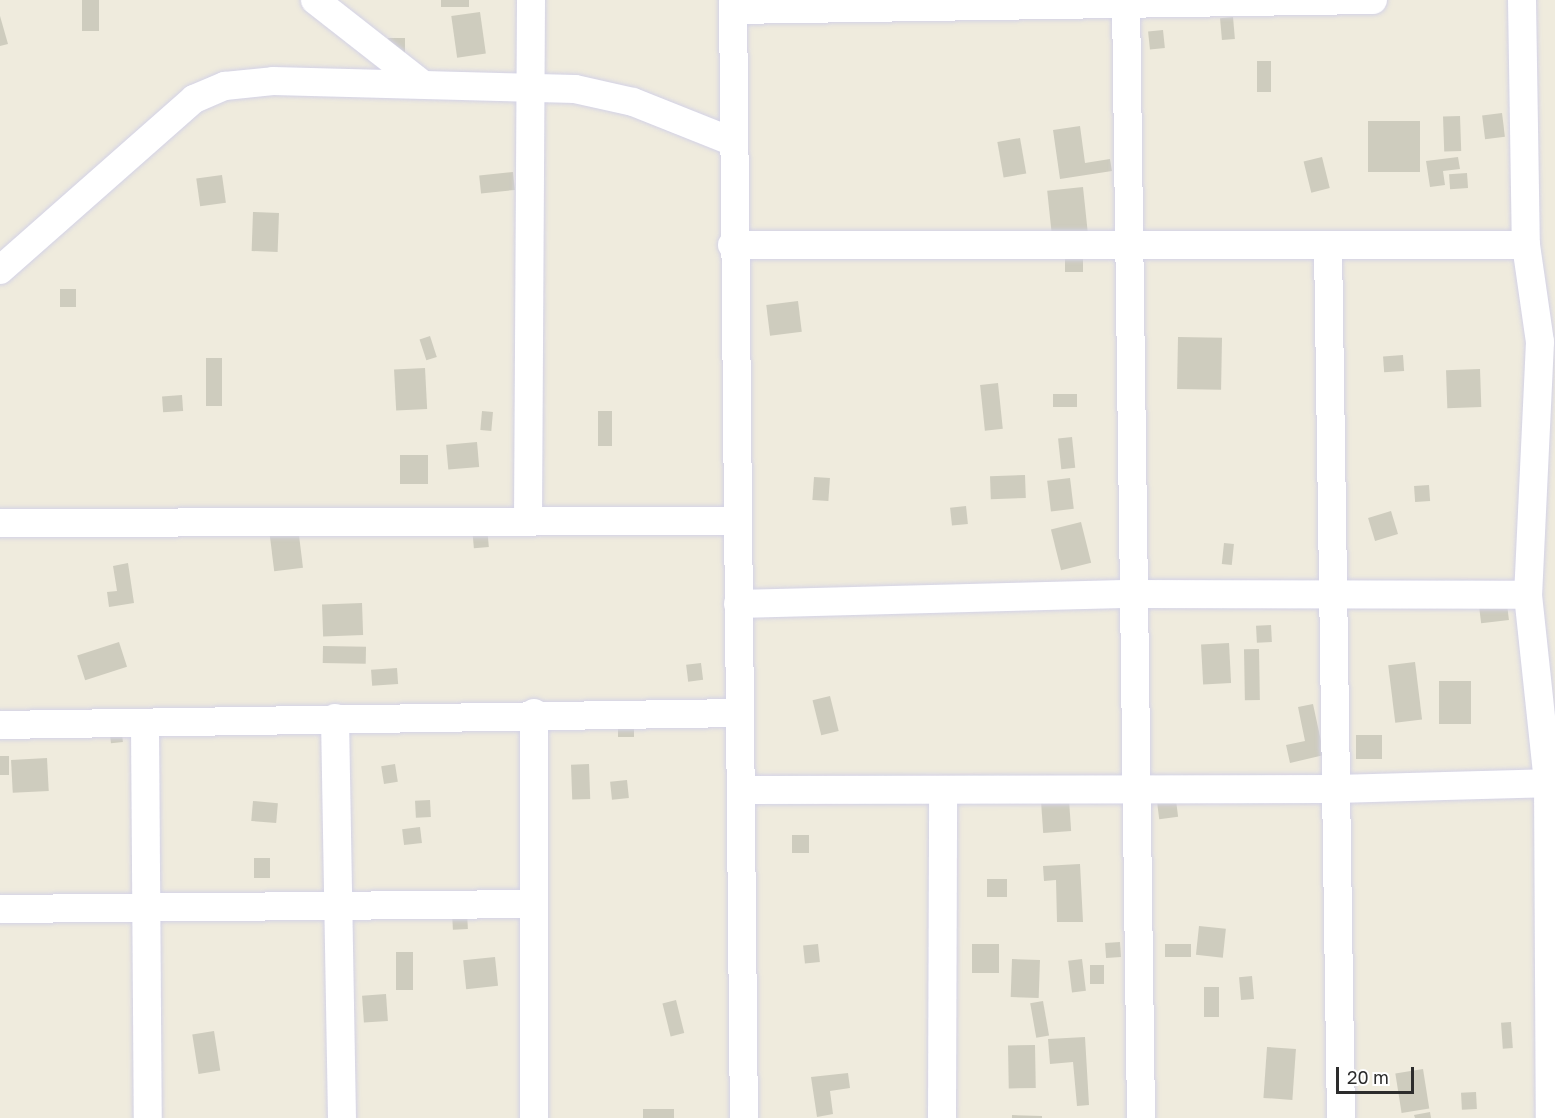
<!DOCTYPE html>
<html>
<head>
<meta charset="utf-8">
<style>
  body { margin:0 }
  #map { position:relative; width:1555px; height:1118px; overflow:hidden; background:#efebdd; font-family:"Golos Text",sans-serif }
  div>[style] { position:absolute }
  .building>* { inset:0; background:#ceccbe; transform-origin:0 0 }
  .roads { filter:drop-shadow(0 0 2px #d3d2e6) drop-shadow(0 0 2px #d3d2e6) }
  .street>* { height:28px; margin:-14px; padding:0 14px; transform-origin:14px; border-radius:14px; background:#fff }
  span { translate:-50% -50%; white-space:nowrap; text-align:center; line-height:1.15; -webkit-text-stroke:4.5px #fff; paint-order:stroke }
  .scale { position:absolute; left:1336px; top:1067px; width:78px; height:27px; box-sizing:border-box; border:3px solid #2c2c2c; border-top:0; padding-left:8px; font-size:18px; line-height:21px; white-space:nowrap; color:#2c2c2c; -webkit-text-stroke:4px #fff; paint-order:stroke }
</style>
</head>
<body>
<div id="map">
  <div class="building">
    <i style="left:82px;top:0;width:17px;height:31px"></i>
    <i style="left:441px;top:0;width:28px;height:7px"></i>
    <i style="left:480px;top:12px;width:42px;height:29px;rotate:82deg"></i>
    <i style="clip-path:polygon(0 16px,8px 44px,0 46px)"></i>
    <i style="left:1233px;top:17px;width:22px;height:13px;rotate:85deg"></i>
    <i style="left:1163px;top:30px;width:18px;height:15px;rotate:84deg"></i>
    <i style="left:388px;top:38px;width:17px;height:18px"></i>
    <i style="left:1257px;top:61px;width:14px;height:31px"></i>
    <i style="left:1502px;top:113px;width:24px;height:20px;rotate:83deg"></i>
    <i style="left:1460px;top:116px;width:35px;height:17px;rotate:88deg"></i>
    <i style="left:1420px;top:121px;width:51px;height:52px;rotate:90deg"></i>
    <i style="clip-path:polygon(1080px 126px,1085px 163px,1110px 159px,1112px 171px,1060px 179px,1053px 130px)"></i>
    <i style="left:1020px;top:138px;width:36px;height:23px;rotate:80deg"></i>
    <i style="left:1322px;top:157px;width:32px;height:19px;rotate:76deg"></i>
    <i style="clip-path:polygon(1458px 157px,1460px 169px,1443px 171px,1445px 185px,1430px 187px,1426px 161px)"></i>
    <i style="left:513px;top:172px;width:18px;height:34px;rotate:84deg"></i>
    <i style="left:1467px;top:173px;width:15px;height:18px;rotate:86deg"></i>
    <i style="left:222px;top:175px;width:28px;height:26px;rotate:82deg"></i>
    <i style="left:1083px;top:187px;width:49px;height:36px;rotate:84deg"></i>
    <i style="left:253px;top:212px;width:26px;height:39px;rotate:2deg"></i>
    <i style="left:1083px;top:256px;width:16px;height:18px;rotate:90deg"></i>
    <i style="left:60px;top:289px;width:16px;height:18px"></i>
    <i style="left:798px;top:301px;width:31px;height:32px;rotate:83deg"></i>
    <i style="left:430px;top:336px;width:22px;height:11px;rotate:72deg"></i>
    <i style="left:1178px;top:337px;width:44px;height:52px;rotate:1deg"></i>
    <i style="left:1403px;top:355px;width:16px;height:20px;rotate:86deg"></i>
    <i style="left:206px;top:358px;width:16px;height:48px"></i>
    <i style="left:425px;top:368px;width:41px;height:31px;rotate:87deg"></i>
    <i style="left:1480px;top:369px;width:38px;height:34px;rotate:88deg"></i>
    <i style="left:998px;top:383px;width:46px;height:18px;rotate:84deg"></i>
    <i style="left:1077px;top:394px;width:13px;height:24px;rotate:90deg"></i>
    <i style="left:182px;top:395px;width:16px;height:20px;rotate:86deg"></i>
    <i style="left:482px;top:411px;width:11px;height:19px;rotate:5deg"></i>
    <i style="left:598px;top:411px;width:14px;height:35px"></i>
    <i style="left:1072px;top:437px;width:31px;height:14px;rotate:84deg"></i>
    <i style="left:477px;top:442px;width:25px;height:31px;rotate:85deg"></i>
    <i style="left:400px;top:455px;width:28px;height:29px"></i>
    <i style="left:1025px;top:475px;width:23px;height:35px;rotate:88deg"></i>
    <i style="left:814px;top:477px;width:16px;height:23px;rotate:4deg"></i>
    <i style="left:1070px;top:478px;width:31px;height:23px;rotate:83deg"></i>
    <i style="left:1429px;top:485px;width:16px;height:15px;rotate:86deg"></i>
    <i style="left:966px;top:506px;width:18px;height:16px;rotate:84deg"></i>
    <i style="left:1391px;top:511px;width:24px;height:24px;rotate:73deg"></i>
    <i style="left:1081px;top:522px;width:42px;height:31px;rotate:76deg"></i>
    <i style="left:487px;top:526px;width:21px;height:15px;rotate:85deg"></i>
    <i style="left:298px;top:527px;width:41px;height:29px;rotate:83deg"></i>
    <i style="left:1224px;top:543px;width:10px;height:21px;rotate:6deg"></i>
    <i style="clip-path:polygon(128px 563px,134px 603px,109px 607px,107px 592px,117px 591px,113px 566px)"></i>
    <i style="left:362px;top:603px;width:32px;height:40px;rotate:88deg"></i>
    <i style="left:1507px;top:604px;width:16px;height:28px;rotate:83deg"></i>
    <i style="left:1271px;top:625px;width:17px;height:15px;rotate:87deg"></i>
    <i style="left:119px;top:642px;width:26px;height:44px;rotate:72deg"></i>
    <i style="left:1229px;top:643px;width:40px;height:28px;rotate:87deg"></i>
    <i style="left:323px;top:646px;width:43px;height:17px;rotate:1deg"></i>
    <i style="left:1259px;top:649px;width:51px;height:15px;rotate:89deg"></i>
    <i style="left:1415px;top:662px;width:58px;height:27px;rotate:83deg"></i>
    <i style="left:701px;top:663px;width:17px;height:15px;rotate:83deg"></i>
    <i style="left:397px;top:668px;width:16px;height:26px;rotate:86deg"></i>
    <i style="left:1439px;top:681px;width:32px;height:43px"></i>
    <i style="left:830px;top:696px;width:36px;height:18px;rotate:76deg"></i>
    <i style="clip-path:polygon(1313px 704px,1324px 755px,1290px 763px,1286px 745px,1305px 741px,1298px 707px)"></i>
    <i style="left:618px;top:718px;width:16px;height:19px"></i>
    <i style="left:121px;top:724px;width:18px;height:12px;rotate:84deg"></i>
    <i style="left:1356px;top:735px;width:26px;height:24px"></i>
    <i style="left:0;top:756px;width:9px;height:19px"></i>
    <i style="left:47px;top:758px;width:33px;height:36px;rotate:87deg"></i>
    <i style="left:395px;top:764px;width:18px;height:14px;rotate:81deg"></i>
    <i style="left:589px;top:764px;width:35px;height:18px;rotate:88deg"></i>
    <i style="left:627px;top:780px;width:18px;height:17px;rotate:84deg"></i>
    <i style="left:430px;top:800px;width:17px;height:15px;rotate:87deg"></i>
    <i style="left:1069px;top:800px;width:31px;height:28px;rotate:86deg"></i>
    <i style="left:1176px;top:800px;width:17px;height:19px;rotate:83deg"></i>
    <i style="left:253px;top:801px;width:25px;height:20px;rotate:5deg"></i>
    <i style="left:420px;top:827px;width:16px;height:18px;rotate:83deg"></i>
    <i style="left:792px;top:835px;width:17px;height:18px"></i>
    <i style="left:254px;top:858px;width:16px;height:20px"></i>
    <i style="clip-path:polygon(1080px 864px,1083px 922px,1057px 922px,1056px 880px,1044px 881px,1043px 866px)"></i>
    <i style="left:987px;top:879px;width:20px;height:18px"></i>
    <i style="left:467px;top:912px;width:17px;height:15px;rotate:87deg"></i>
    <i style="left:1199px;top:926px;width:27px;height:29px;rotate:6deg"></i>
    <i style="left:1120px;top:942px;width:15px;height:15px;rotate:86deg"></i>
    <i style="left:818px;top:944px;width:18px;height:15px;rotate:84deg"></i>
    <i style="left:972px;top:944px;width:27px;height:29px"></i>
    <i style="left:1165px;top:944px;width:26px;height:13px"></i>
    <i style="left:396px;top:952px;width:17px;height:38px"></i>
    <i style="left:495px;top:957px;width:29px;height:32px;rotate:84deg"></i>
    <i style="left:1012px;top:959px;width:28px;height:38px;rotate:2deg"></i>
    <i style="left:1082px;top:959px;width:32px;height:14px;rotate:83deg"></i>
    <i style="left:1090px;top:965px;width:14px;height:19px"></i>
    <i style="left:1252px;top:976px;width:23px;height:13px;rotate:85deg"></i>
    <i style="left:1204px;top:987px;width:15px;height:30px"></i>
    <i style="left:386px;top:994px;width:27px;height:24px;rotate:86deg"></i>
    <i style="left:676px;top:1000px;width:34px;height:14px;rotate:76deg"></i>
    <i style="left:1043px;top:1001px;width:35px;height:13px;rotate:80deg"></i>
    <i style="left:1511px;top:1022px;width:26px;height:10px;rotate:86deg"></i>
    <i style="left:214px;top:1031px;width:40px;height:22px;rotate:81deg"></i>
    <i style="clip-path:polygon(1085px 1037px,1089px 1105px,1077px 1106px,1073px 1062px,1050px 1064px,1048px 1039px)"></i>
    <i style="left:1035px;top:1045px;width:43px;height:27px;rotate:89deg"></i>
    <i style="left:1267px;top:1047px;width:29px;height:51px;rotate:4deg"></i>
    <i style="left:1423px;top:1069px;width:40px;height:28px;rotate:81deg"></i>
    <i style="clip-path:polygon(848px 1073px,850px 1088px,830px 1091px,833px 1114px,817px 1117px,811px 1077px)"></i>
    <i style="left:1476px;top:1092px;width:17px;height:15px;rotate:87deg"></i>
    <i style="left:643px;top:1109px;width:31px;height:9px"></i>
    <i style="clip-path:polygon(1430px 1112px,1431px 1118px,1415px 1118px,1414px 1115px)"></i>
    <i style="clip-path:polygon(1012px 1115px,1042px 1116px,1042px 1118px,1012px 1118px)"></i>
  </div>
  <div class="roads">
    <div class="street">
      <i style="left:315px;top:0;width:136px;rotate:38.1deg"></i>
      <i style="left:733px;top:0;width:1118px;rotate:89.44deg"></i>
      <i style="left:1126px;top:0;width:1118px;rotate:89.23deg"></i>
      <i style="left:1522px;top:0;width:245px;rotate:89.1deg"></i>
      <i style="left:1526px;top:245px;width:98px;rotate:81.8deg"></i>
      <i style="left:1540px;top:342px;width:253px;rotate:92.7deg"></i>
      <i style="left:1528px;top:595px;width:189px;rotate:83.9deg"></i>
      <i style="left:1548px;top:783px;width:335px;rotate:89.7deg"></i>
      <i style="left:733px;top:10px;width:640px;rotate:-0.9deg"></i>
      <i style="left:732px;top:245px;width:794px"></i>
      <i style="left:1328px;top:245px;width:873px;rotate:89.15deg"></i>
      <i style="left:0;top:270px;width:259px;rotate:-41.4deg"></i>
      <i style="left:194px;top:99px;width:34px;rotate:-23deg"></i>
      <i style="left:225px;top:86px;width:48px;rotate:-5.9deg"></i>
      <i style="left:273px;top:81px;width:302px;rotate:1.5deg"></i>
      <i style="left:575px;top:89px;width:59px;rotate:12.6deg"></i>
      <i style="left:633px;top:102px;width:105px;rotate:21.7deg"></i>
      <i style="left:528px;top:522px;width:522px;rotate:-89.67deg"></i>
      <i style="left:0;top:523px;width:736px;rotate:-0.16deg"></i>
      <i style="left:738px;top:604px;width:395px;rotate:-1.5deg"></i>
      <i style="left:1133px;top:594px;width:395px;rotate:0.1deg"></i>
      <i style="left:534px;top:713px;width:405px;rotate:90deg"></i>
      <i style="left:335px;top:718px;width:400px;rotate:89deg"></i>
      <i style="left:145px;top:724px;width:394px;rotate:89.6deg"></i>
      <i style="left:0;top:725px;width:740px;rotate:-0.93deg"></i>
      <i style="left:741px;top:790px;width:595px;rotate:-0.1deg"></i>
      <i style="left:1336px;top:789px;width:219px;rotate:-1.6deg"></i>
      <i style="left:0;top:909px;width:533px;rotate:-0.54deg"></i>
      <i style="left:942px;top:1118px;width:328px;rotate:-89.8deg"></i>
    </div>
  </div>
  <div class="scale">20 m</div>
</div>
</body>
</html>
